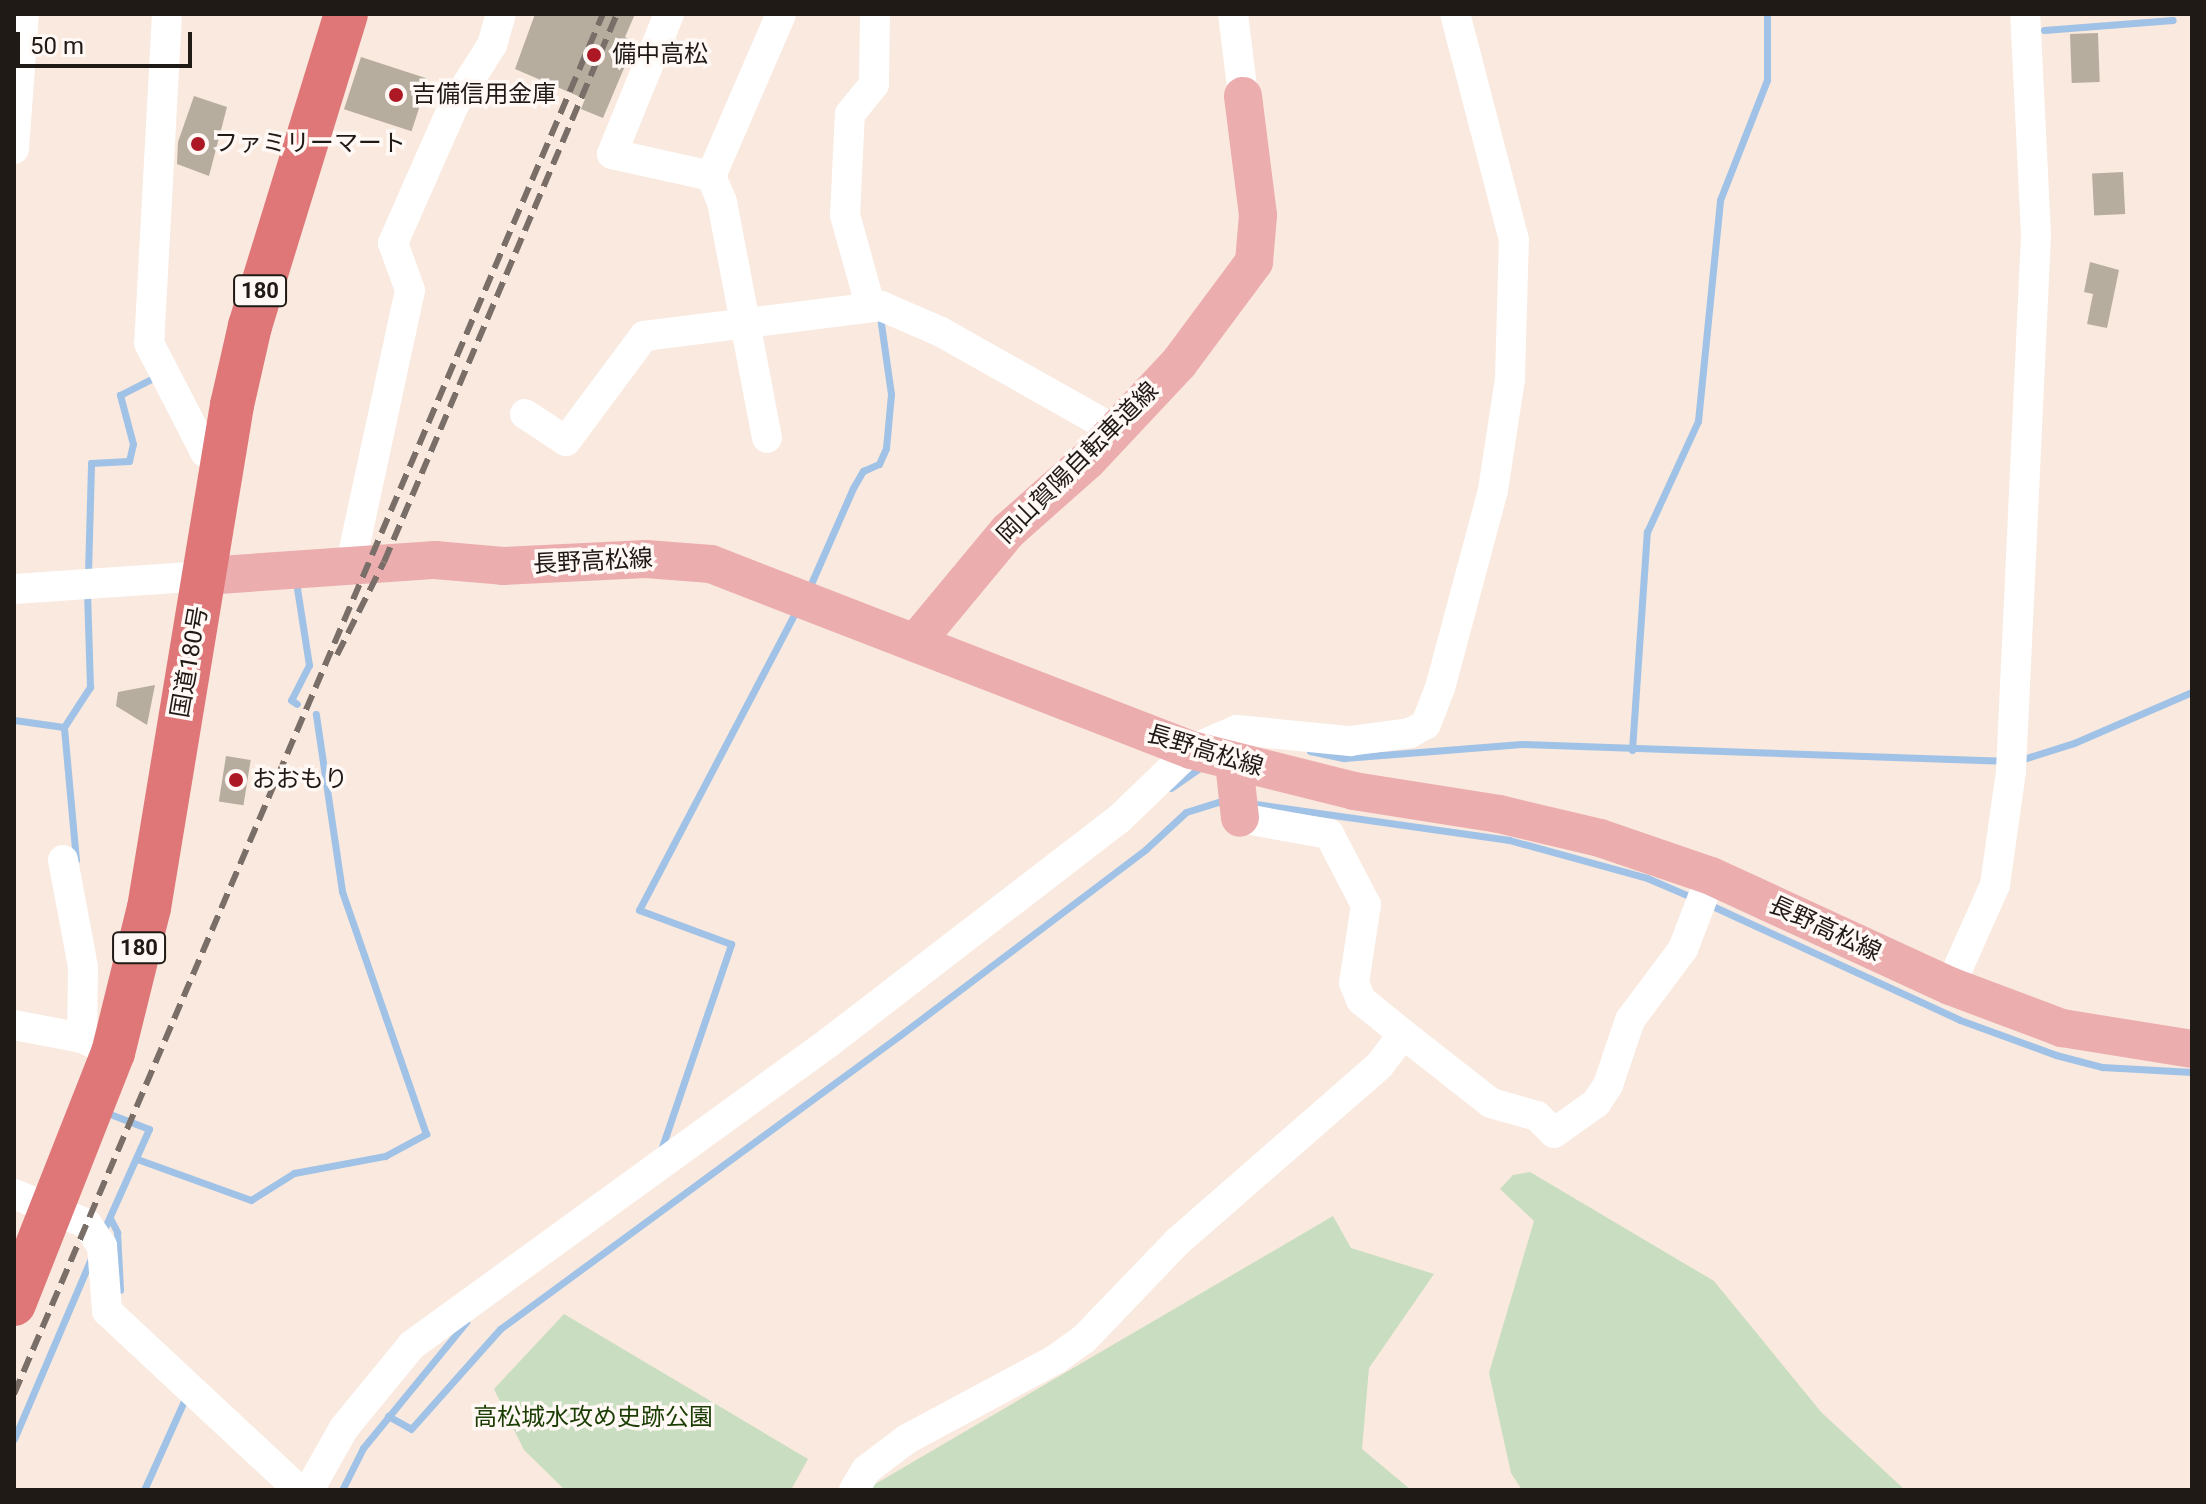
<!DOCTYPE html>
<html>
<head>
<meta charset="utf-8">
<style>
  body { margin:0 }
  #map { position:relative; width:2206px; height:1504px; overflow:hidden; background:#fae9de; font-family:Roboto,"Noto Sans JP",sans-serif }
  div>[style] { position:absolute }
  .green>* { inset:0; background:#c9dec0 }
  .stream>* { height:7px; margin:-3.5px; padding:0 3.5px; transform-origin:3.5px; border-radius:3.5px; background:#a0c2e6 }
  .building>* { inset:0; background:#b7ad9e; transform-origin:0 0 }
  .minor>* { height:30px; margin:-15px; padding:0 15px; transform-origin:15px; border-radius:15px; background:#fff }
  .major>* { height:38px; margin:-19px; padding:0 19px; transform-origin:19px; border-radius:19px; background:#ecadaf }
  .highway>* { height:44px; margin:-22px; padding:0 22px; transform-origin:22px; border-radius:22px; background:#df7779 }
  .rail>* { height:6px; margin-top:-3px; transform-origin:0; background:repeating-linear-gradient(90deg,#7a6f68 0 16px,transparent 0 24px) }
  .dots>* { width:22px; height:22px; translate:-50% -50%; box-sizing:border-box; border:4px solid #fff8f4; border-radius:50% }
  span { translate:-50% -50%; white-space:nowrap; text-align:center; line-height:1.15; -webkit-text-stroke:7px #fff8f4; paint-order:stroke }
  .shield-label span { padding:2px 6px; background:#fff8f4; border:2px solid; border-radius:6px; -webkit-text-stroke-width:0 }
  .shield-label { font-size:22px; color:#201a16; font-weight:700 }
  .poi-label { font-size:24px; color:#201a16 }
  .left { translate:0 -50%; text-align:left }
  .street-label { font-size:24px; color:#201a16 }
  .park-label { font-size:24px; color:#1a3d03 }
  .frame { position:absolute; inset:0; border:16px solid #201a16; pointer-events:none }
  .scale { position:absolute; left:16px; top:32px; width:176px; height:36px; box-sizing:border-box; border:4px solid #201a16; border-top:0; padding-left:10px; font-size:24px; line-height:28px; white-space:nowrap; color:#201a16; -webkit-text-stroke:6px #fff8f4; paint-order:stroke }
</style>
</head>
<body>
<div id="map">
  <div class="green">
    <i style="clip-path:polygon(1530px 1172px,1714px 1281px,1821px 1412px,1905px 1490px,1522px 1490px,1511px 1473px,1489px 1373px,1534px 1221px,1500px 1189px,1513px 1175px)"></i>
    <i style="clip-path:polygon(1333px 1216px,1351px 1248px,1434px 1274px,1369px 1368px,1362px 1449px,1411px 1490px,865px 1490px)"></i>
    <i style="clip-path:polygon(564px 1314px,808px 1459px,791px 1490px,565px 1490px,524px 1450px,494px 1389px)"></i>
  </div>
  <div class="stream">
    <i style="left:2044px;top:30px;width:129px;rotate:-4.4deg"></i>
    <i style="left:88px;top:573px;width:110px;rotate:-88.4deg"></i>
    <i style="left:91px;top:463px;width:38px;rotate:-3deg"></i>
    <i style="left:129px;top:461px;width:17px;rotate:-77deg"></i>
    <i style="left:133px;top:444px;width:51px;rotate:-104.9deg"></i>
    <i style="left:120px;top:395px;width:42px;rotate:-27.2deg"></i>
    <i style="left:296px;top:582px;width:84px;rotate:81.1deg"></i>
    <i style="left:309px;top:665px;width:39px;rotate:117deg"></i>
    <i style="left:291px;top:700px;width:7px;rotate:34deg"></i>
    <i style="left:810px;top:586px;width:107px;rotate:-66.3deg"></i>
    <i style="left:853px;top:488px;width:20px;rotate:-60deg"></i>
    <i style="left:863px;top:471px;width:17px;rotate:-24deg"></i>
    <i style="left:879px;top:464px;width:17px;rotate:-66deg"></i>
    <i style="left:886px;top:448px;width:54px;rotate:-84.7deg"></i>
    <i style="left:891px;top:394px;width:78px;rotate:-98.1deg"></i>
    <i style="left:14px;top:720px;width:50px;rotate:8deg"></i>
    <i style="left:1632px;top:750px;width:219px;rotate:-86.1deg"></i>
    <i style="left:1647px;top:532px;width:122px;rotate:-65.3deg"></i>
    <i style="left:1698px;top:421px;width:222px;rotate:-84.3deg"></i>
    <i style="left:1720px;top:200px;width:129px;rotate:-68.6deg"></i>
    <i style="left:1767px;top:80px;width:66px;rotate:-90deg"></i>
    <i style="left:1310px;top:751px;width:35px;rotate:12deg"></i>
    <i style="left:1344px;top:758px;width:178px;rotate:-4.5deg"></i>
    <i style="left:1521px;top:744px;width:482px;rotate:2deg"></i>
    <i style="left:2020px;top:760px;width:57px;rotate:-17.5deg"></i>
    <i style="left:2074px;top:743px;width:129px;rotate:-23.4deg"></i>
    <i style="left:1171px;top:788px;width:33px;rotate:-35deg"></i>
    <i style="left:1249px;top:803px;width:263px;rotate:8.1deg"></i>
    <i style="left:1509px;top:840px;width:143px;rotate:15.4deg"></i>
    <i style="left:1647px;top:878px;width:53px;rotate:23.2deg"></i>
    <i style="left:76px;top:860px;width:134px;rotate:-95.2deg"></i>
    <i style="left:64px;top:727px;width:48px;rotate:-57deg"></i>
    <i style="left:90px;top:687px;width:94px;rotate:-91.8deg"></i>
    <i style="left:1708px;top:904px;width:277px;rotate:24.7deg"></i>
    <i style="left:1960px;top:1020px;width:102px;rotate:20deg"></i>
    <i style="left:2056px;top:1055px;width:48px;rotate:14.6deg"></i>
    <i style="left:2102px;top:1067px;width:90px;rotate:3.2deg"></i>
    <i style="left:660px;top:1153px;width:221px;rotate:-71.2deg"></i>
    <i style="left:731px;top:944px;width:98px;rotate:-159.7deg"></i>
    <i style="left:639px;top:910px;width:335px;rotate:-62.3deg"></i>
    <i style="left:137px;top:1159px;width:121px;rotate:19.8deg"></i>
    <i style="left:251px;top:1200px;width:51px;rotate:-32.1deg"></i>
    <i style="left:294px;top:1173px;width:93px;rotate:-10.6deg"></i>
    <i style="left:385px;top:1156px;width:47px;rotate:-28.2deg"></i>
    <i style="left:426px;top:1134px;width:257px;rotate:-109.1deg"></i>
    <i style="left:342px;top:891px;width:179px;rotate:-98.4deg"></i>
    <i style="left:110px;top:1218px;width:16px;rotate:63deg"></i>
    <i style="left:117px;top:1232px;width:58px;rotate:87deg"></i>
    <i style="left:102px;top:1234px;width:115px;rotate:-65.9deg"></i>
    <i style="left:149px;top:1129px;width:39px;rotate:-159deg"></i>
    <i style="left:388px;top:1416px;width:26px;rotate:29deg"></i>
    <i style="left:411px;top:1429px;width:134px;rotate:-48.3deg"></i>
    <i style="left:500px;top:1329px;width:495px;rotate:-36.3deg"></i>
    <i style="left:899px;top:1036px;width:310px;rotate:-37.1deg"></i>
    <i style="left:1146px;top:849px;width:54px;rotate:-42.8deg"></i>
    <i style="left:1186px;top:812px;width:41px;rotate:-17.1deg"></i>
    <i style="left:14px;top:1439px;width:199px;rotate:-66.9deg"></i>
    <i style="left:144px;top:1490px;width:98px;rotate:-65.8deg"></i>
    <i style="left:342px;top:1490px;width:47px;rotate:-63.4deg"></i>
    <i style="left:363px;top:1448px;width:163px;rotate:-50.7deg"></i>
  </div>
  <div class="building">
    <i style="clip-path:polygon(535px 14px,635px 14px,625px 37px,635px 42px,603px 118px,581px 109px,585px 99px,515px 69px)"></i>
    <i style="left:2098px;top:33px;width:49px;height:28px;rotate:88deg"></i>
    <i style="left:361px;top:57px;width:71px;height:55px;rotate:18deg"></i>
    <i style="clip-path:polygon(194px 96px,227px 107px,209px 176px,177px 164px,178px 142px)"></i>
    <i style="left:2123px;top:172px;width:42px;height:31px;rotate:87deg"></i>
    <i style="clip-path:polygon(2090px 262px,2119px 270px,2107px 328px,2087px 324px,2093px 294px,2084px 292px)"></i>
    <i style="clip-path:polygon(155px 685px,147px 725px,116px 706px,118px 692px)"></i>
    <i style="left:226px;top:756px;width:25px;height:46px;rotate:9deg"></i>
  </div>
  <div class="minor">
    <i style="left:167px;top:14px;width:329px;rotate:93.1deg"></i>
    <i style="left:149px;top:343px;width:123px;rotate:62.8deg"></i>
    <i style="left:205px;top:452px;width:17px;rotate:31deg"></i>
    <i style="left:669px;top:14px;width:151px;rotate:112.2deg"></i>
    <i style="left:612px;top:154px;width:101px;rotate:12.5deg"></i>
    <i style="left:711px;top:176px;width:176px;rotate:-66.6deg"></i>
    <i style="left:1233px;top:14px;width:83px;rotate:83deg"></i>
    <i style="left:14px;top:149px;width:135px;rotate:-85.8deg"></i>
    <i style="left:711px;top:176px;width:28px;rotate:67deg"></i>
    <i style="left:722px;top:202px;width:240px;rotate:79.2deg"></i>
    <i style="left:870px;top:305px;width:93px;rotate:-105.5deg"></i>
    <i style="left:845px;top:215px;width:101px;rotate:-87.2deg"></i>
    <i style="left:850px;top:114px;width:38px;rotate:-51deg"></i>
    <i style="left:874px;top:84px;width:70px;rotate:-89.2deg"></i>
    <i style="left:525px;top:414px;width:49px;rotate:33.4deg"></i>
    <i style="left:566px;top:441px;width:131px;rotate:-53.4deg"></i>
    <i style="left:644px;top:336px;width:239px;rotate:-7.2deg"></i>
    <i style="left:881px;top:306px;width:65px;rotate:23.4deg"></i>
    <i style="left:941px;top:332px;width:202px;rotate:29.4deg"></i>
    <i style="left:351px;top:563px;width:279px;rotate:-77.8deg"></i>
    <i style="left:410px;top:290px;width:50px;rotate:-109.9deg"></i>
    <i style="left:393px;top:243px;width:151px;rotate:-66.2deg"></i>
    <i style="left:454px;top:105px;width:71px;rotate:-57.7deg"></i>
    <i style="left:492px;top:45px;width:32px;rotate:-74deg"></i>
    <i style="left:14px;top:589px;width:191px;rotate:-3.9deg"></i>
    <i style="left:63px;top:860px;width:109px;rotate:79.4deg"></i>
    <i style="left:83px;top:967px;width:71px;rotate:90.8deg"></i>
    <i style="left:1950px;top:986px;width:111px;rotate:-66deg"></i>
    <i style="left:1995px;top:885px;width:115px;rotate:-82deg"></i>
    <i style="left:2011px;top:771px;width:537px;rotate:-87.33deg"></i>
    <i style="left:2036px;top:235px;width:221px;rotate:-92.8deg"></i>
    <i style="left:14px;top:1025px;width:69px;rotate:10.8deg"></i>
    <i style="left:82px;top:1038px;width:21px;rotate:25deg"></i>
    <i style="left:1403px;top:1034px;width:112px;rotate:38.1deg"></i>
    <i style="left:1491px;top:1103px;width:48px;rotate:15.8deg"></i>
    <i style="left:1537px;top:1116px;width:24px;rotate:45deg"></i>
    <i style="left:1554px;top:1133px;width:52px;rotate:-35.5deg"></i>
    <i style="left:1596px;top:1103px;width:22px;rotate:-56deg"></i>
    <i style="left:1608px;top:1085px;width:69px;rotate:-71.3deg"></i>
    <i style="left:1630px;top:1020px;width:89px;rotate:-53.3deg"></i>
    <i style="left:1683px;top:949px;width:78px;rotate:-69deg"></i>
    <i style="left:14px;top:1194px;width:79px;rotate:22.3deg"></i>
    <i style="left:87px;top:1224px;width:27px;rotate:56deg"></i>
    <i style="left:102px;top:1246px;width:65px;rotate:85.6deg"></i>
    <i style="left:107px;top:1311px;width:262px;rotate:43deg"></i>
    <i style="left:309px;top:1490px;width:71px;rotate:-60.6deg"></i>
    <i style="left:344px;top:1428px;width:107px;rotate:-50.7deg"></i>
    <i style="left:412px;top:1345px;width:514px;rotate:-35.98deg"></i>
    <i style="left:828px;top:1043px;width:367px;rotate:-37.6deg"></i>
    <i style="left:1119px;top:819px;width:100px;rotate:-43.8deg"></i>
    <i style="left:1191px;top:750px;width:50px;rotate:-23.5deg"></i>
    <i style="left:1237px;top:730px;width:114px;rotate:5.6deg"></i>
    <i style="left:1350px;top:741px;width:61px;rotate:-7.6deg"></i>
    <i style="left:1410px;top:733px;width:18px;rotate:-29deg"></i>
    <i style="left:1426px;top:724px;width:39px;rotate:-69deg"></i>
    <i style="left:1440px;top:688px;width:205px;rotate:-75deg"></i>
    <i style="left:1493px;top:490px;width:112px;rotate:-81.3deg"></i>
    <i style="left:1510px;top:379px;width:139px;rotate:-88.4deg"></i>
    <i style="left:1514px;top:240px;width:234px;rotate:-104.6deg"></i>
    <i style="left:854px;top:1490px;width:23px;rotate:-59deg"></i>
    <i style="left:866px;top:1470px;width:51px;rotate:-37.1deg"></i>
    <i style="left:907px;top:1439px;width:169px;rotate:-28.2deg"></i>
    <i style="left:1056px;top:1359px;width:34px;rotate:-36deg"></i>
    <i style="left:1084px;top:1339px;width:134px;rotate:-46.2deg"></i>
    <i style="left:1177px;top:1242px;width:268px;rotate:-41.1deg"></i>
    <i style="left:1379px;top:1066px;width:40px;rotate:-53deg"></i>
    <i style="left:1403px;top:1034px;width:54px;rotate:-141deg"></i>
    <i style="left:1361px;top:1000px;width:18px;rotate:-112deg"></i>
    <i style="left:1354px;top:983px;width:79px;rotate:-81.3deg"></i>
    <i style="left:1366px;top:905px;width:80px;rotate:-117.5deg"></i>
    <i style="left:1329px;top:834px;width:90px;rotate:-169.8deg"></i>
  </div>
  <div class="major">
    <i style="left:205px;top:576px;width:231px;rotate:-4deg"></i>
    <i style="left:435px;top:560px;width:68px;rotate:5deg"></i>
    <i style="left:503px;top:566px;width:143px;rotate:-2.8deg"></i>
    <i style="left:646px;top:559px;width:65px;rotate:4.4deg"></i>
    <i style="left:711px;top:564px;width:515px;rotate:21.18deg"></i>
    <i style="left:1191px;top:750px;width:168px;rotate:14.1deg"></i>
    <i style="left:1354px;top:791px;width:147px;rotate:9deg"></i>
    <i style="left:1499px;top:814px;width:104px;rotate:13.4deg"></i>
    <i style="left:1600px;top:838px;width:117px;rotate:18.9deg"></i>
    <i style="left:1711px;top:876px;width:263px;rotate:24.7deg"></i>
    <i style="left:1950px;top:986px;width:120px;rotate:20.6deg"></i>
    <i style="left:2062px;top:1028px;width:132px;rotate:9.2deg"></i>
    <i style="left:915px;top:643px;width:146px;rotate:-50.3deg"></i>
    <i style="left:1008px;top:531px;width:107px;rotate:-41.6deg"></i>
    <i style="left:1088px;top:460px;width:133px;rotate:-46.8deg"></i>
    <i style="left:1179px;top:363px;width:126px;rotate:-53.4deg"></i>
    <i style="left:1254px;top:262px;width:47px;rotate:-85.1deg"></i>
    <i style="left:1258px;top:215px;width:120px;rotate:-97.2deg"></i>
    <i style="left:1234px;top:762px;width:56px;rotate:83.9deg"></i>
  </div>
  <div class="highway">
    <i style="left:14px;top:1304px;width:270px;rotate:-68.5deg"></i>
    <i style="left:113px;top:1053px;width:149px;rotate:-76.1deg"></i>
    <i style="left:149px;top:908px;width:510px;rotate:-80.63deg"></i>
    <i style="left:232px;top:405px;width:81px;rotate:-77.2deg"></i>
    <i style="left:250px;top:326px;width:326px;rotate:-72.9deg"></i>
  </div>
  <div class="rail">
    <i style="left:337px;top:655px;width:104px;rotate:-63.2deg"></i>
    <i style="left:384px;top:562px;width:595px;rotate:-66.97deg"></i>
    <i style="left:14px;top:1394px;width:1500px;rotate:-66.89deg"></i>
  </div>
  <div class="dots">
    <i style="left:594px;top:55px;background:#ac1824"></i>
    <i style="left:396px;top:95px;background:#ac1824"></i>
    <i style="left:198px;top:144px;background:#ac1824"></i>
    <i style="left:236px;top:780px;background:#ac1824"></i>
  </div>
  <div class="shield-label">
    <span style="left:260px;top:291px">180</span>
    <span style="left:139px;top:948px">180</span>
  </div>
  <div class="poi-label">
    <span class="left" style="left:612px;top:55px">備中高松</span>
    <span class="left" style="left:412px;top:95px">吉備信用金庫</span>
    <span class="left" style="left:214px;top:144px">ファミリーマート</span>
    <span class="left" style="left:252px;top:780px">おおもり</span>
  </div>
  <div class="street-label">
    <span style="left:1078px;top:463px;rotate:-45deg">岡山賀陽自転車道線</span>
    <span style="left:593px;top:562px;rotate:-3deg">長野高松線</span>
    <span style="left:190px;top:662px;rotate:-80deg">国道180号</span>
    <span style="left:1205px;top:751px;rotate:17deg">長野高松線</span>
    <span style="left:1825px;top:929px;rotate:25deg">長野高松線</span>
  </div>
  <div class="park-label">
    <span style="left:593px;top:1418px">高松城水攻め史跡公園</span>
  </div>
  <div class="frame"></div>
  <div class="scale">50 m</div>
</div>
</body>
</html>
